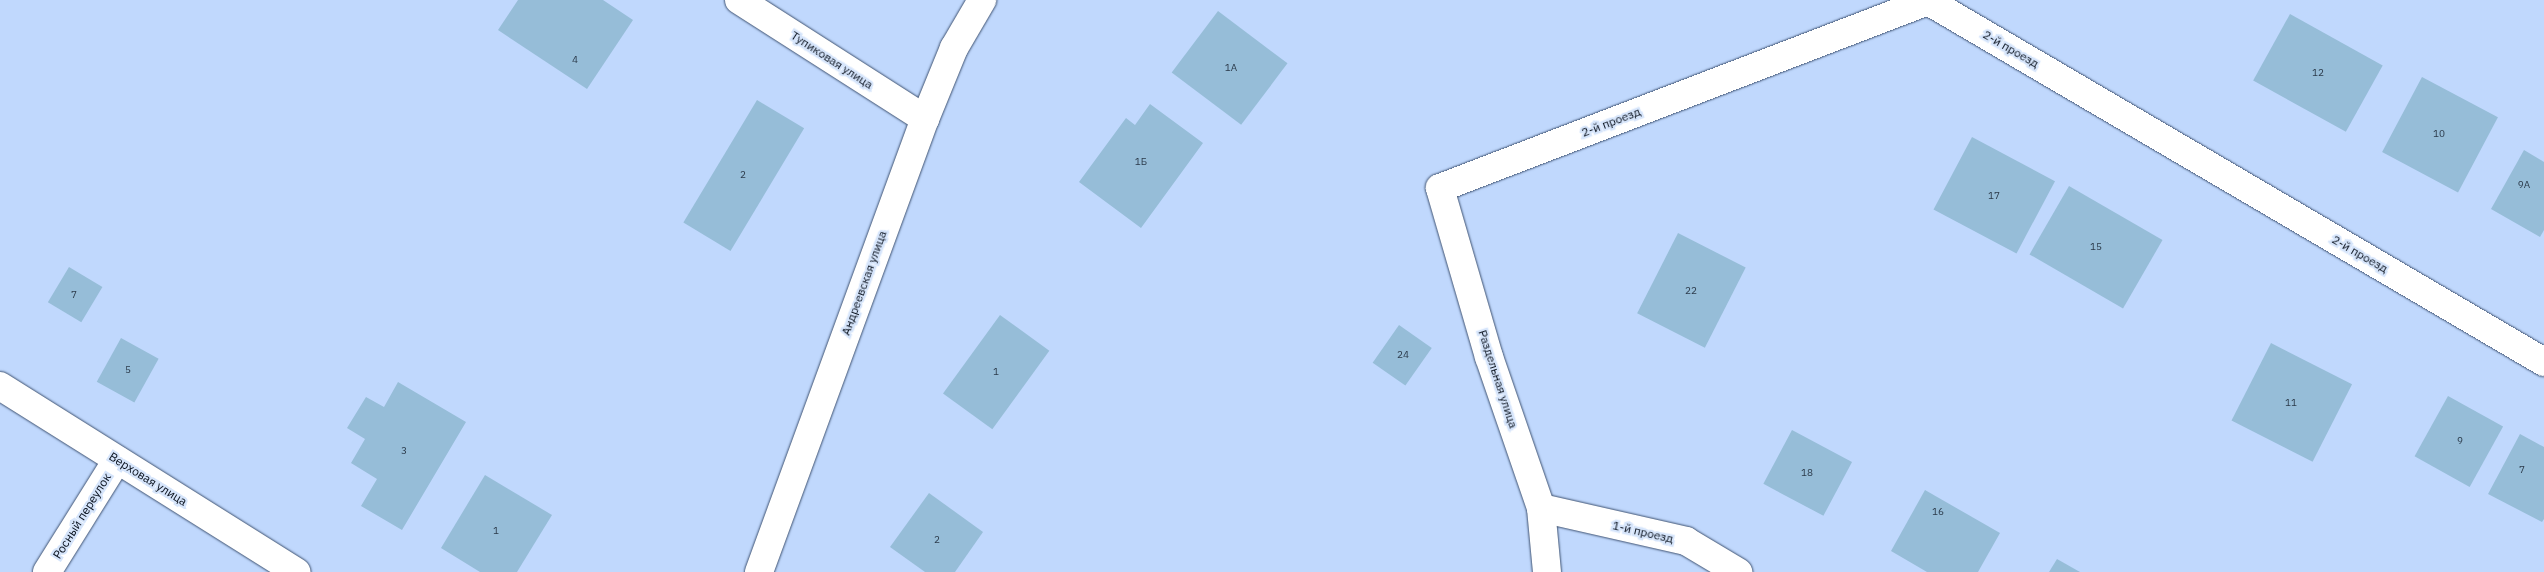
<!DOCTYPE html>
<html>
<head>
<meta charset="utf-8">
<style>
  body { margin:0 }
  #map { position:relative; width:2544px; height:572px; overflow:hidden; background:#c0d8fd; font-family:"IBM Plex Sans",sans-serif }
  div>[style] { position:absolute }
  .building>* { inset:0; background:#96bdd8; transform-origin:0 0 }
  .roads { filter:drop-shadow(0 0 1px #3f5372) drop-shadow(0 0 1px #3f5372) }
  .minor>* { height:28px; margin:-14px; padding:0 14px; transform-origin:14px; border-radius:14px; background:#fff }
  span { translate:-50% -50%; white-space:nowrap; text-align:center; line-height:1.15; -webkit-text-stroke:4.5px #d6e5fb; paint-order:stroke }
  .number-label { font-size:10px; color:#2b3a4a }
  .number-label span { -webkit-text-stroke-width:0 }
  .street-label { font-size:12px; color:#070f1b }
</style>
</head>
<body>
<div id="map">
  <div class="building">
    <i style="clip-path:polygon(518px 0,603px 0,633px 20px,587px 89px,498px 30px)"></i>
    <i style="left:1218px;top:11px;width:87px;height:77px;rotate:37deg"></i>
    <i style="left:2290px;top:14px;width:106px;height:76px;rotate:29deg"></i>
    <i style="left:2422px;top:77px;width:86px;height:85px;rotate:28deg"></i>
    <i style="left:757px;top:100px;width:55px;height:143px;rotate:31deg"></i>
    <i style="clip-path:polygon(1150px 104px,1203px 143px,1141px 228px,1079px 182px,1126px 118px,1135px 125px)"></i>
    <i style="left:1972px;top:137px;width:94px;height:82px;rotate:28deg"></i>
    <i style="clip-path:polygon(2524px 150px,2544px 162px,2544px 230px,2540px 237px,2491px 209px)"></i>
    <i style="left:2069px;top:186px;width:108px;height:79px;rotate:30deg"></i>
    <i style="left:1678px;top:233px;width:76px;height:90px;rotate:27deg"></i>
    <i style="left:69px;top:267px;width:39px;height:41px;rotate:31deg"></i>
    <i style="left:1000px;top:315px;width:61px;height:97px;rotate:36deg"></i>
    <i style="left:1399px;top:325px;width:40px;height:46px;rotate:35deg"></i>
    <i style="left:121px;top:338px;width:43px;height:50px;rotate:29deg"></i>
    <i style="left:2271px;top:343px;width:91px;height:87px;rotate:27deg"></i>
    <i style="clip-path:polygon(398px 382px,466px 422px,402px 530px,361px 506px,377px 479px,351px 463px,365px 439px,347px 428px,366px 397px,384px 407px)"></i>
    <i style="left:2448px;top:396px;width:63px;height:69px;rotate:29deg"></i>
    <i style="left:1792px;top:430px;width:68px;height:61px;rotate:28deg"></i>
    <i style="clip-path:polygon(2520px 434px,2544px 447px,2544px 519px,2542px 522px,2488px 494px)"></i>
    <i style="clip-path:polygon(485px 475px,552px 515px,517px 572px,480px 572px,441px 548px)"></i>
    <i style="clip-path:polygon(1925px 490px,2000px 533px,1978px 572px,1927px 572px,1891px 551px)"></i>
    <i style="clip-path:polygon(929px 493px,983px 532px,955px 572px,925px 572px,890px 547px)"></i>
    <i style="clip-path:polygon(2057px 559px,2080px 572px,2049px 572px)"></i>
  </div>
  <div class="roads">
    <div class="minor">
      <i style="left:739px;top:0;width:221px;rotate:32.6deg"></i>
      <i style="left:0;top:386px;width:350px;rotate:32.1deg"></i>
      <i style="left:1541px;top:508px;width:149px;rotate:12.8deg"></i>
      <i style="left:1686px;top:541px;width:61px;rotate:30.8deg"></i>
      <i style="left:47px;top:572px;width:132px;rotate:-58deg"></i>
      <i style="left:759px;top:572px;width:482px;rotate:-69.9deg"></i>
      <i style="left:925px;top:119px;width:77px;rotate:-67.8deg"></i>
      <i style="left:954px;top:48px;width:56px;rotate:-59.7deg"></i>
      <i style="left:1547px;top:572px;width:64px;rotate:-95.4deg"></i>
      <i style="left:1541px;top:508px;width:160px;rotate:-109deg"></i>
      <i style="left:1489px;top:357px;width:176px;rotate:-106.2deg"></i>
      <i style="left:1440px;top:188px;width:523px;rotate:-20.97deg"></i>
      <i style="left:1928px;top:1px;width:714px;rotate:30.37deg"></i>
    </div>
  </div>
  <div class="number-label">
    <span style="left:575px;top:60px">4</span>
    <span style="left:1231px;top:68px">1А</span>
    <span style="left:2318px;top:73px">12</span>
    <span style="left:2439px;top:134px">10</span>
    <span style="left:1141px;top:162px">1Б</span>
    <span style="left:743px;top:175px">2</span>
    <span style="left:2524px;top:185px">9А</span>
    <span style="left:1994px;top:196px">17</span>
    <span style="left:2096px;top:247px">15</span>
    <span style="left:1691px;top:291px">22</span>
    <span style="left:74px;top:295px">7</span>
    <span style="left:1403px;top:355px">24</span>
    <span style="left:128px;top:370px">5</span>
    <span style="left:996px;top:372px">1</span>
    <span style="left:2291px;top:403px">11</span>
    <span style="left:2460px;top:441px">9</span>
    <span style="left:404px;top:451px">3</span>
    <span style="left:2522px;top:470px">7</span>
    <span style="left:1807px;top:473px">18</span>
    <span style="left:1938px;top:512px">16</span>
    <span style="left:496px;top:531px">1</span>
    <span style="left:937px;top:540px">2</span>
  </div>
  <div class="street-label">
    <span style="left:2011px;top:49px;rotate:30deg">2-й проезд</span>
    <span style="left:832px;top:60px;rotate:33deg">Тупиковая улица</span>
    <span style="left:1611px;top:122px;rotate:-21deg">2-й проезд</span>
    <span style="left:2360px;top:254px;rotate:30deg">2-й проезд</span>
    <span style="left:864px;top:283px;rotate:-70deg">Андреевская улица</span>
    <span style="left:1498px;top:379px;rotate:72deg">Раздельная улица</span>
    <span style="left:148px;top:479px;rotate:32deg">Верховая улица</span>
    <span style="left:82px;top:516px;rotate:-58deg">Росный переулок</span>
    <span style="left:1643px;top:532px;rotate:13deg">1-й проезд</span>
  </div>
</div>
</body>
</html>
